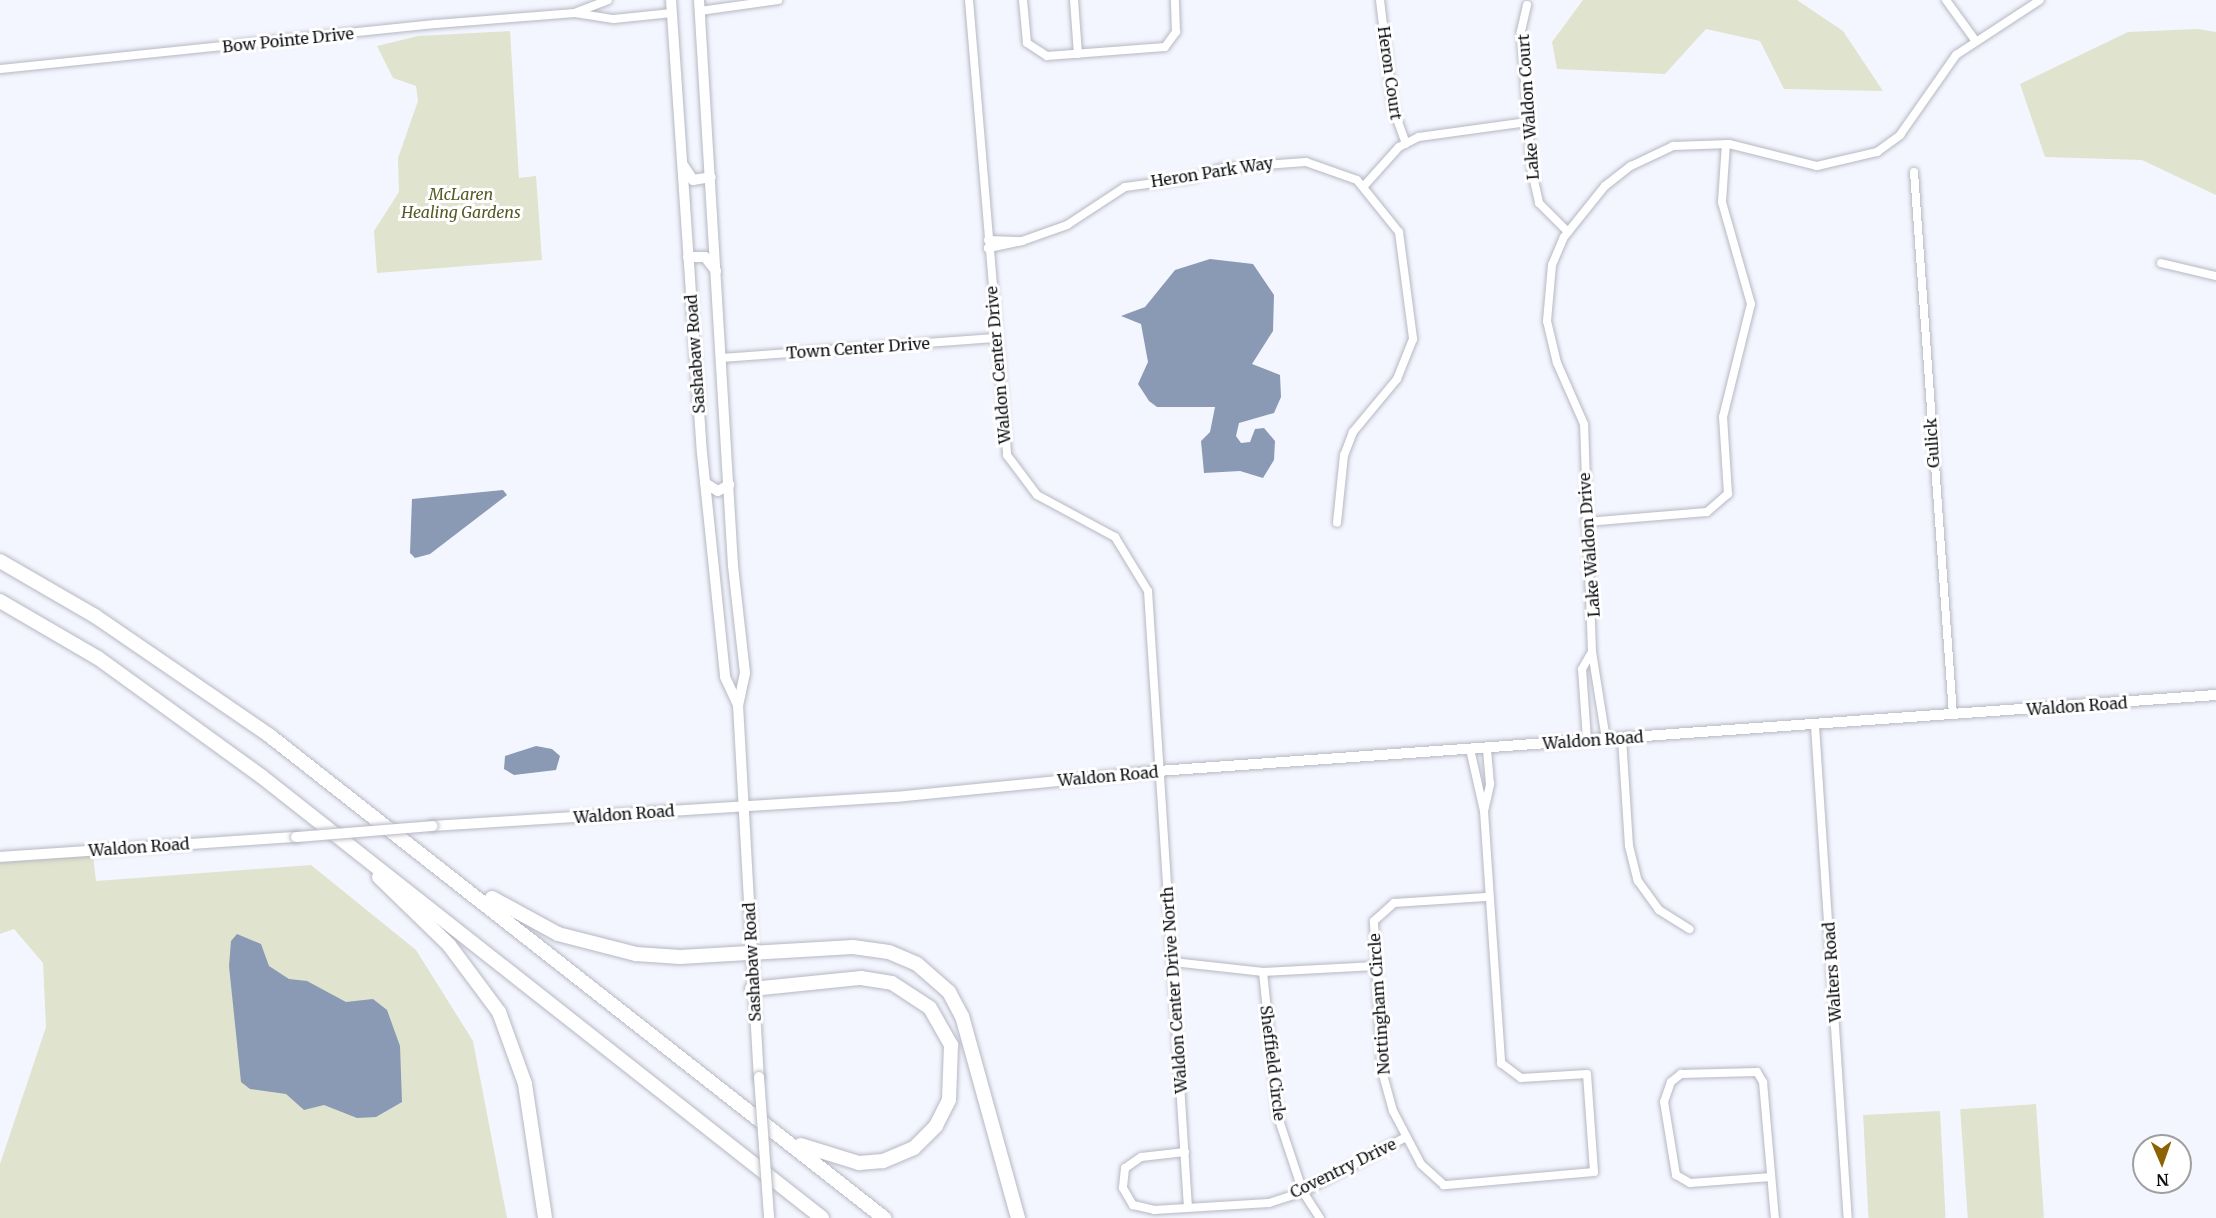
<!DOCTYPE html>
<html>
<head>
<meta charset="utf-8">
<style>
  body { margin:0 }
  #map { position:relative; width:2216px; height:1218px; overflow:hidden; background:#f4f6ff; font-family:Merriweather,serif }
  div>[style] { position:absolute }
  .green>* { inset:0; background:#e0e3cd; transform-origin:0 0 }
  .water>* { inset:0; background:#8a99b4 }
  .roads { filter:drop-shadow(0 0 2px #b6b8c2) drop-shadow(0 0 2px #b6b8c2) }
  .street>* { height:8px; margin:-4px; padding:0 4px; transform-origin:4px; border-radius:4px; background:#fff }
  .secondary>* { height:10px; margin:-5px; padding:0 5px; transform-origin:5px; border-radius:5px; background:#fff }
  .highway>* { height:14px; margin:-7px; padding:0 7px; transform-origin:7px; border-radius:7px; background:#fff }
  .bridges { filter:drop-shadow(0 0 2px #b6b8c2) drop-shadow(0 0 2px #b6b8c2) }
  .secondary-bridge>* { height:10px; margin:-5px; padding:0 5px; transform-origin:5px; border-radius:5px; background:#fff }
  span { translate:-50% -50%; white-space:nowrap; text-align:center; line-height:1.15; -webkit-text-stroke:6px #fff; paint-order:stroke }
  .street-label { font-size:16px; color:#0f1014 }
  .park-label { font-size:16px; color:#575a26; font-style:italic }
  .north { position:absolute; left:2132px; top:1134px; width:60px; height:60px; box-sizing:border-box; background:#fff; border:2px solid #9f9fa1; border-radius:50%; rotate:178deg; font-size:16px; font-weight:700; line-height:24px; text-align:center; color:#0f1014 }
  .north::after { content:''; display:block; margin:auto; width:21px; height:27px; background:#8c6205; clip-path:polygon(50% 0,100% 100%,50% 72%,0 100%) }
</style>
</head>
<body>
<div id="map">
  <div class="green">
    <i style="clip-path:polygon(1583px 0,1797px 0,1843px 31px,1883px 91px,1784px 89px,1760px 41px,1706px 29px,1665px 74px,1557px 69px,1552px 42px)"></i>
    <i style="clip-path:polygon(2198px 29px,2216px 32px,2216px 195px,2142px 160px,2045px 157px,2020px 84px,2128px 32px)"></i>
    <i style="clip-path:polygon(510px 31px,519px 178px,536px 176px,542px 260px,377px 273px,374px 231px,399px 192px,398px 158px,418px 101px,416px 86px,393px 78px,377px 46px,418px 36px)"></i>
    <i style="clip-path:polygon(93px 855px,96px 881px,311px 865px,416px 950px,473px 1041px,507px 1218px,0 1218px,0 1164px,46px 1027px,43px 963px,14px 929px,0 934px,0 862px)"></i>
    <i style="left:2036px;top:1104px;width:114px;height:76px;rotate:86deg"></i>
    <i style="left:1940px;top:1111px;width:107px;height:77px;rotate:87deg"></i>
  </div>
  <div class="water">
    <i style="clip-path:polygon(1210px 259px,1253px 264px,1274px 295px,1273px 331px,1252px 364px,1280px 375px,1281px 397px,1274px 413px,1239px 423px,1236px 436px,1241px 443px,1250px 442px,1255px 429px,1264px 428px,1275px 441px,1274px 460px,1263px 478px,1240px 471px,1204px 473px,1201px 441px,1210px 432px,1215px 407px,1157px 407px,1149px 401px,1138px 384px,1148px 362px,1141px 324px,1121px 316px,1145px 307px,1175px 270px)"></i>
    <i style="clip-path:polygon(503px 490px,507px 495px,430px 554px,415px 558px,410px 553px,412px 499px)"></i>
    <i style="clip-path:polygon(536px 746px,552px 749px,560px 756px,556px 770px,514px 775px,504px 769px,505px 756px)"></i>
    <i style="clip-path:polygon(237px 934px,261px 944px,269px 966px,289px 979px,307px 981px,346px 1002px,373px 999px,387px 1010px,400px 1046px,402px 1102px,376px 1117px,357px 1118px,324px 1105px,304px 1110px,286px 1094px,250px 1089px,241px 1082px,229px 966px,231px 941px)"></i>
  </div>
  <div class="roads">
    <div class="street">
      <i style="left:969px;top:0;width:457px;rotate:85.2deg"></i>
      <i style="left:1007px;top:455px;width:50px;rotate:53.1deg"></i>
      <i style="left:1037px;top:495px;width:89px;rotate:28.3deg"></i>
      <i style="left:1115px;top:537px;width:63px;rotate:58.6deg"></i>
      <i style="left:1148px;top:591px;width:618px;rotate:86.29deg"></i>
      <i style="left:1023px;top:0;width:43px;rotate:84.7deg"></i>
      <i style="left:1027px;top:43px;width:24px;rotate:33deg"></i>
      <i style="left:1047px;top:56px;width:118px;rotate:-4.4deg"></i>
      <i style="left:1165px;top:47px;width:19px;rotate:-54deg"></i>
      <i style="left:1176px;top:32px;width:32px;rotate:-92deg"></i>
      <i style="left:1074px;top:0;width:54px;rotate:85.8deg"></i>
      <i style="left:1380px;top:0;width:109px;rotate:83.1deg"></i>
      <i style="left:1393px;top:108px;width:38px;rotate:70deg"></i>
      <i style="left:1946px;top:0;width:49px;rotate:54.1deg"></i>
      <i style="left:1527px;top:5px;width:28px;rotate:103deg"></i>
      <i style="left:1521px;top:32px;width:140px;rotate:85.5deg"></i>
      <i style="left:1532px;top:172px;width:32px;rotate:77deg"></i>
      <i style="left:1539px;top:203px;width:41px;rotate:45deg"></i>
      <i style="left:700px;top:11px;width:79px;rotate:-8deg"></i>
      <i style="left:577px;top:12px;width:33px;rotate:-21deg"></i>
      <i style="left:0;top:69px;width:438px;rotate:-5.9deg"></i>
      <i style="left:436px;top:24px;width:139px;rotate:-4.5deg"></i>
      <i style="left:575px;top:13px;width:39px;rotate:9deg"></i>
      <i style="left:614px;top:19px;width:58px;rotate:-5.9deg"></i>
      <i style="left:1914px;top:172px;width:544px;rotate:85.89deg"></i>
      <i style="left:1364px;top:186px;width:52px;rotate:-48.1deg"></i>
      <i style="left:1399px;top:147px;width:22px;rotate:-27deg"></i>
      <i style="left:1419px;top:137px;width:109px;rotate:-7.9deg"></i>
      <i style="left:988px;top:240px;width:34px;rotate:2deg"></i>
      <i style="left:1022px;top:241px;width:35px;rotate:168deg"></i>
      <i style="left:1022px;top:241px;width:48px;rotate:-19.6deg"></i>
      <i style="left:1067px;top:225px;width:69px;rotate:-33.2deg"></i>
      <i style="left:1125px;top:187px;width:68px;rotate:-7.7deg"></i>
      <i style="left:1192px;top:178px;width:33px;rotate:-18deg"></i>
      <i style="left:1223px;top:168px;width:83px;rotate:-4.1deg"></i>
      <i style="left:1306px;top:162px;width:54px;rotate:19.4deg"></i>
      <i style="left:1357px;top:180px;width:67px;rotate:51.1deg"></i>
      <i style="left:1399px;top:232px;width:108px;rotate:82.5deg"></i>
      <i style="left:1413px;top:339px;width:43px;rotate:111.8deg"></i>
      <i style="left:1397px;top:379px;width:69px;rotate:129.7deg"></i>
      <i style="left:1353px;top:432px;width:25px;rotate:111deg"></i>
      <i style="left:1344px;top:455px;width:68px;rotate:95.9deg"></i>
      <i style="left:2161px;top:263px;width:57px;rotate:13.3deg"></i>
      <i style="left:722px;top:358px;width:273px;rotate:-4.2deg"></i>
      <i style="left:1586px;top:522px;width:121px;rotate:-4.7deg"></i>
      <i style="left:1707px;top:512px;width:28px;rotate:-41deg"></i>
      <i style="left:1728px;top:494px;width:77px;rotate:-93.7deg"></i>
      <i style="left:1723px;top:417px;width:116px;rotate:-76.1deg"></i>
      <i style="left:1751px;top:304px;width:106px;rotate:-105.9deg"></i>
      <i style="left:1722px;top:202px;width:58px;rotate:-86.1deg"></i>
      <i style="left:1592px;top:652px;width:228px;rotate:-92deg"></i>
      <i style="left:1584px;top:424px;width:67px;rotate:-113.9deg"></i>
      <i style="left:1557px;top:363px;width:43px;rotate:-103.4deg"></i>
      <i style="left:1547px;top:321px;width:56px;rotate:-84.9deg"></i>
      <i style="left:1552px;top:265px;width:30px;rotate:-67deg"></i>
      <i style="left:1564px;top:237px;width:65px;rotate:-51.2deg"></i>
      <i style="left:1605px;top:186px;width:33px;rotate:-38deg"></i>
      <i style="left:1631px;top:166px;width:47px;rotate:-25.5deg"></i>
      <i style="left:1673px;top:146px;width:56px;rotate:-2deg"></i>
      <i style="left:1729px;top:144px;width:91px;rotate:14deg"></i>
      <i style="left:1817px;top:166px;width:62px;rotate:-13.1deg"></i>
      <i style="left:1877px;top:152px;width:29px;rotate:-36deg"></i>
      <i style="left:1900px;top:135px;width:98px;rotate:-55deg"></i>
      <i style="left:1956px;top:55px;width:100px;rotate:-33.2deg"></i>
      <i style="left:1815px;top:726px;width:493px;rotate:86.2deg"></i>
      <i style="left:1622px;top:738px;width:108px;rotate:86.3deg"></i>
      <i style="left:1629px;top:846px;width:36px;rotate:76deg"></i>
      <i style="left:1638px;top:881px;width:36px;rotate:54deg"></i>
      <i style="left:1659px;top:910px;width:36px;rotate:32deg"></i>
      <i style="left:1587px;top:740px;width:71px;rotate:-94deg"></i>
      <i style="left:1582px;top:669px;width:20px;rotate:-60deg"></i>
      <i style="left:1592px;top:652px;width:88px;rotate:80.9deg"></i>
      <i style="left:1470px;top:749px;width:64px;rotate:77.3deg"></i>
      <i style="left:1484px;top:811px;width:28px;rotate:-77deg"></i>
      <i style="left:1490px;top:784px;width:36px;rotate:-95deg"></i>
      <i style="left:1484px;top:811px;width:253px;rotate:86.1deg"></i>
      <i style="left:1501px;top:1063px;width:25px;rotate:37deg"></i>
      <i style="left:1521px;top:1078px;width:66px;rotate:-3.5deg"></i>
      <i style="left:1587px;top:1074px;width:98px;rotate:85.9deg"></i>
      <i style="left:1594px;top:1172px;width:151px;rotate:175deg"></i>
      <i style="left:1444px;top:1185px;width:31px;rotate:-138deg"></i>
      <i style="left:1421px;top:1164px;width:60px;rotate:-117.8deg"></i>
      <i style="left:1393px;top:1111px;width:41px;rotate:-105.4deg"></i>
      <i style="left:1382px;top:1071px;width:150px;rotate:-93.1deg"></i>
      <i style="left:1374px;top:921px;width:27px;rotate:-42deg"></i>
      <i style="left:1394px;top:903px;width:92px;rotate:-3.7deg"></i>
      <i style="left:1173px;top:962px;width:91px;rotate:6.3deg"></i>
      <i style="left:1263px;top:972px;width:113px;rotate:-3deg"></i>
      <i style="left:1263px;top:972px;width:146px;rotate:84.1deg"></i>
      <i style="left:1278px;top:1117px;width:79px;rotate:71.6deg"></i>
      <i style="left:1303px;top:1192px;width:31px;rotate:57deg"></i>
      <i style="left:1185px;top:1152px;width:44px;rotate:173.5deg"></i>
      <i style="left:1141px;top:1157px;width:19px;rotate:145deg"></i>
      <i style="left:1125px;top:1168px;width:20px;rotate:96deg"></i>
      <i style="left:1123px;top:1188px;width:20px;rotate:60deg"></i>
      <i style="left:1133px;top:1205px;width:22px;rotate:13deg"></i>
      <i style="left:1154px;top:1210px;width:115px;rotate:-3.5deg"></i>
      <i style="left:1269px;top:1203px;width:36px;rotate:-18deg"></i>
      <i style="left:1303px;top:1192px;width:117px;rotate:-28.1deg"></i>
      <i style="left:1771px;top:1177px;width:81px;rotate:175.8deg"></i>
      <i style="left:1690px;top:1183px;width:16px;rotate:-150deg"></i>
      <i style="left:1676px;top:1175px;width:74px;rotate:-99.3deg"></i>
      <i style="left:1664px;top:1102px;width:21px;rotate:-71deg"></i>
      <i style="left:1671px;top:1082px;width:13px;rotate:-39deg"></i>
      <i style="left:1681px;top:1074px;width:76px;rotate:-1.5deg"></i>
      <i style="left:1757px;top:1072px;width:12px;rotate:59deg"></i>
      <i style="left:1763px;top:1082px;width:137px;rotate:85deg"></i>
    </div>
    <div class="secondary">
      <i style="left:671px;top:0;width:454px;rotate:86.1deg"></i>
      <i style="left:702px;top:453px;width:225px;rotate:84.1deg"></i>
      <i style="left:725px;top:677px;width:31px;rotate:65deg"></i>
      <i style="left:699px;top:0;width:567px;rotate:86.56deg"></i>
      <i style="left:733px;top:566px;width:108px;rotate:83.6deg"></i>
      <i style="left:745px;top:673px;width:33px;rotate:102deg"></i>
      <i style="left:738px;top:705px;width:373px;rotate:86.8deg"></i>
      <i style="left:683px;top:165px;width:18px;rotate:56deg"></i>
      <i style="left:693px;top:180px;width:18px;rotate:-9deg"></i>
      <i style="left:688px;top:257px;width:17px"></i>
      <i style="left:705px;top:257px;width:18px;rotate:52deg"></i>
      <i style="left:705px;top:483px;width:15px;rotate:32deg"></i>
      <i style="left:718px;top:491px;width:13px;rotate:-29deg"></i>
      <i style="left:433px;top:826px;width:463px;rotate:-3.6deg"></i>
      <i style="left:895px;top:797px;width:264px;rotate:-5.6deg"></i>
      <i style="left:1158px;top:771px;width:1061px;rotate:-4.11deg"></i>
      <i style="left:0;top:857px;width:297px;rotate:-3.9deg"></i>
    </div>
    <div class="highway">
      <i style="left:0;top:561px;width:110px;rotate:30.1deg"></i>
      <i style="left:95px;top:616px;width:212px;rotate:34.4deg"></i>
      <i style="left:270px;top:736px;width:781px;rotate:38.13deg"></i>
      <i style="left:0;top:601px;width:113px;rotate:30.2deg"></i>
      <i style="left:98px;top:658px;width:201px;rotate:35.9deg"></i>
      <i style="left:261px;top:776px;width:714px;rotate:38.23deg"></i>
      <i style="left:379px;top:877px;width:98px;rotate:44.2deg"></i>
      <i style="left:449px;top:945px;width:84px;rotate:53.3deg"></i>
      <i style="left:499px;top:1012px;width:77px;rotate:70.1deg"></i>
      <i style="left:525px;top:1084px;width:135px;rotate:81.5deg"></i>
      <i style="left:492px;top:898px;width:75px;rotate:28.6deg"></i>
      <i style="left:558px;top:934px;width:81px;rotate:14.4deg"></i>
      <i style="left:636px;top:954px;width:44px;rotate:3.9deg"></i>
      <i style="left:680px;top:957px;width:173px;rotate:-3.3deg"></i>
      <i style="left:853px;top:947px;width:36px;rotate:8deg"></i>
      <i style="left:889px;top:952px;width:30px;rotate:23deg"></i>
      <i style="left:917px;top:964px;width:43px;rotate:41.2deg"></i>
      <i style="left:949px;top:992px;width:27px;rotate:62deg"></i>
      <i style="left:962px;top:1016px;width:210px;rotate:74.5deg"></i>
      <i style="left:752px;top:989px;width:110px;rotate:-5.8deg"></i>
      <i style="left:861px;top:978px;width:31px;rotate:9deg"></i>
      <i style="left:892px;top:983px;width:45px;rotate:33.3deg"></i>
      <i style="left:930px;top:1008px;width:43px;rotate:60.4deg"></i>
      <i style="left:951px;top:1045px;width:55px;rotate:92.1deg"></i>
      <i style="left:949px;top:1100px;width:29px;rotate:117deg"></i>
      <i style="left:936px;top:1126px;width:31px;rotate:135deg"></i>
      <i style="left:914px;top:1148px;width:34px;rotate:157deg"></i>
      <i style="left:883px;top:1161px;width:24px;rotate:175deg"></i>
      <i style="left:859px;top:1163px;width:61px;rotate:-162.8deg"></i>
    </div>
  </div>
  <div class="bridges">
    <div class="secondary-bridge">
      <i style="left:296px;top:837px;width:137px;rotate:-4.6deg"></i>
      <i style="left:759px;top:1077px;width:141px;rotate:85.9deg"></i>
    </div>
  </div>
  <div class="street-label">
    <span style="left:288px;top:40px;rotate:-6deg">Bow Pointe Drive</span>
    <span style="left:1390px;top:73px;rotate:82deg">Heron Court</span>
    <span style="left:1528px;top:107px;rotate:-94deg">Lake Waldon Court</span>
    <span style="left:1212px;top:172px;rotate:-9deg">Heron Park Way</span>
    <span style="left:858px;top:348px;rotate:-4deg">Town Center Drive</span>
    <span style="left:695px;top:354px;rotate:-94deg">Sashabaw Road</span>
    <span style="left:998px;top:365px;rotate:-95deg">Waldon Center Drive</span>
    <span style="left:1932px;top:443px;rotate:-94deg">Gulick</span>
    <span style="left:1589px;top:545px;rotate:-94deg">Lake Waldon Drive</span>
    <span style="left:2077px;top:706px;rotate:-4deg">Waldon Road</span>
    <span style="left:1593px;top:740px;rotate:-4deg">Waldon Road</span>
    <span style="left:1108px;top:776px;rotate:-5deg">Waldon Road</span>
    <span style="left:624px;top:814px;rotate:-4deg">Waldon Road</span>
    <span style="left:139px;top:847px;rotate:-4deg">Waldon Road</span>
    <span style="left:752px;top:962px;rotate:-93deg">Sashabaw Road</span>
    <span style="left:1832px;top:972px;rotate:-94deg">Walters Road</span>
    <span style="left:1174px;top:990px;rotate:-94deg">Waldon Center Drive North</span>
    <span style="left:1379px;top:1004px;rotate:-94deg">Nottingham Circle</span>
    <span style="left:1273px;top:1063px;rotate:83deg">Sheffield Circle</span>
    <span style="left:1343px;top:1168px;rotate:-26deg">Coventry Drive</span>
  </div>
  <div class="park-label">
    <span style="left:461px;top:203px">McLaren<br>Healing Gardens</span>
  </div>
  <div class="north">N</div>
</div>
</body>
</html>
